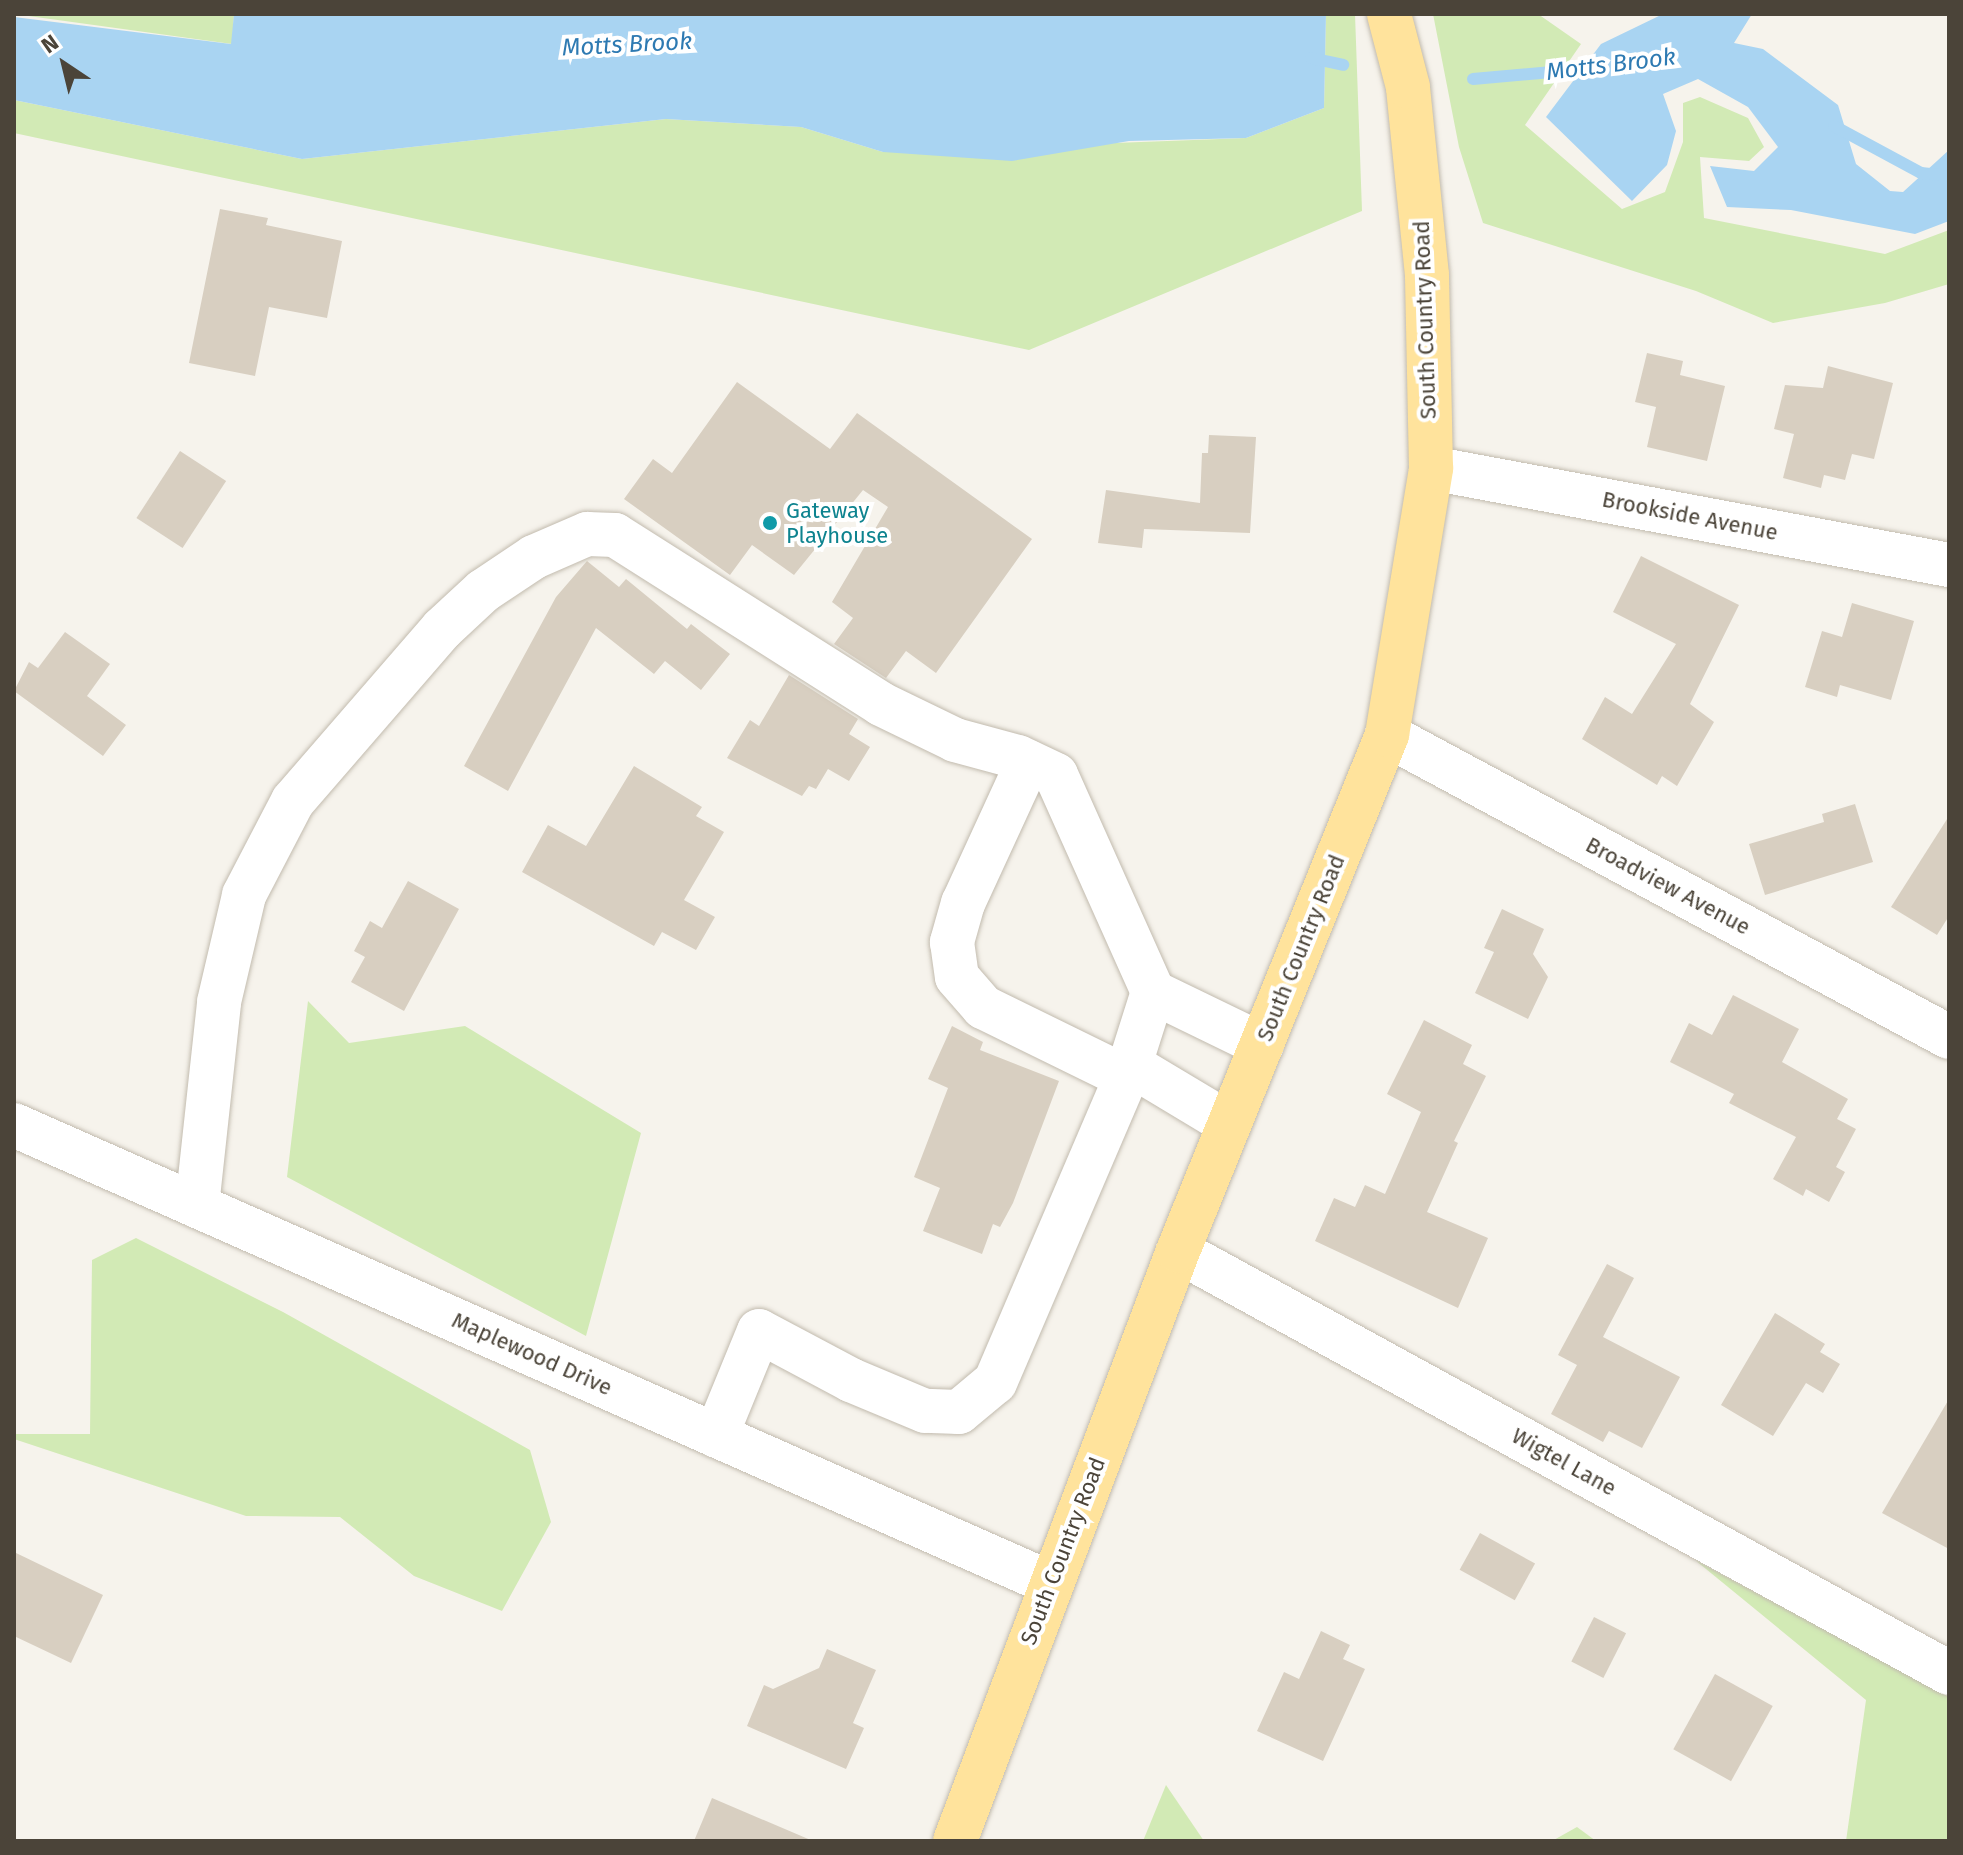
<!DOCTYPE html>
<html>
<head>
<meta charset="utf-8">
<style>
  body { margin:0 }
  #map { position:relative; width:1963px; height:1855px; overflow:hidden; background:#f6f3ec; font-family:"Fira Sans",sans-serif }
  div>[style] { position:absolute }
  .green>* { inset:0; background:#d2eab5 }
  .water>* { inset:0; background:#a9d4f2 }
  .stream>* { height:12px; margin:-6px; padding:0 6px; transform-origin:6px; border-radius:6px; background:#a9d4f2 }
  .building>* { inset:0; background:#d8cfc1; transform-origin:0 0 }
  .roads { filter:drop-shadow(0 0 2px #c2bbae) drop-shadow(0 0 2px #c2bbae) }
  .minor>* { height:44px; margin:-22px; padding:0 22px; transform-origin:22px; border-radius:22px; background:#fff }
  .major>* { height:44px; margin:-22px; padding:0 22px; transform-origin:22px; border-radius:22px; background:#ffe39c }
  .dots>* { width:22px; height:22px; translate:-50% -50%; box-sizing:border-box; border:4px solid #fff; border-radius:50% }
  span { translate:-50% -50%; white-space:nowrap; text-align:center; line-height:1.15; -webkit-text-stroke:8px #fff; paint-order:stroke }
  .street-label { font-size:22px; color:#4b4439 }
  .culture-label { font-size:22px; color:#0d838f }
  .left { translate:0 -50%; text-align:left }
  .water-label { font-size:24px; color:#2e7ab2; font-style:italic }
  .frame { position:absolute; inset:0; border:16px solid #4b4439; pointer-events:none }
  .north { position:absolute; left:24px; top:24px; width:80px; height:80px; -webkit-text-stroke:6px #fff; paint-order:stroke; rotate:325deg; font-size:22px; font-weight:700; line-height:32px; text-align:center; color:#4b4439 }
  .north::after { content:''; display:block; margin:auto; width:28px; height:36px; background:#4b4439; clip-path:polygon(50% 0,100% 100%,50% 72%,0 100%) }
</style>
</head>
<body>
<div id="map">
  <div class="green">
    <i style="clip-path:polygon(14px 14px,234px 14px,232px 44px)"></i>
    <i style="clip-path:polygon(1326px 14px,1355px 14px,1362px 211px,1029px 350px,14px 133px,14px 100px,302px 159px,666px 119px,801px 127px,883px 152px,1246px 138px,1324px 108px)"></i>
    <i style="clip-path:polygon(1433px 14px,1538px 14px,1581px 44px,1525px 125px,1622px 209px,1665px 192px,1683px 142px,1683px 103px,1700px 97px,1748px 118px,1764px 147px,1749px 161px,1700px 157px,1704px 218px,1885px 254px,1949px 230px,1949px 284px,1885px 303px,1773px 323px,1696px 291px,1483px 223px,1459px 147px)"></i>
    <i style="clip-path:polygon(308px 1001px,349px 1043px,465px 1026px,641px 1133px,586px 1336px,287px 1177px)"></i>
    <i style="clip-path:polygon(136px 1238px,283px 1312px,530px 1450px,551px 1522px,502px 1611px,414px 1576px,340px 1517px,246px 1516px,14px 1439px,14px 1434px,90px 1434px,92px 1260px)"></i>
    <i style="clip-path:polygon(1695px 1560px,1949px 1697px,1949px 1841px,1846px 1841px,1866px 1700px)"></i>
    <i style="clip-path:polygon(1166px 1785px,1204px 1841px,1143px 1841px)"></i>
    <i style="clip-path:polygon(1577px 1827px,1596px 1841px,1552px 1841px)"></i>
  </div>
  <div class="water">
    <i style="clip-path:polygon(234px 14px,1326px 14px,1324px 108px,1246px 138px,1129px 141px,1012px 161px,883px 152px,801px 127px,666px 119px,302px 159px,14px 100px,14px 17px,231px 44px)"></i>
    <i style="clip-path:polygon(1663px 14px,1752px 14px,1734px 43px,1763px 49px,1838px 105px,1856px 164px,1890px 191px,1903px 192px,1949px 150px,1949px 221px,1915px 234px,1791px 210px,1727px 207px,1710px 166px,1754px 171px,1778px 147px,1748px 107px,1698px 79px,1663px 94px,1676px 131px,1667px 165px,1632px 201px,1546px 117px,1601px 44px)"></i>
  </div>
  <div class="stream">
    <i style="left:1311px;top:58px;width:33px;rotate:12deg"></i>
    <i style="left:1473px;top:79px;width:124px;rotate:-5.1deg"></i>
    <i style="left:1834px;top:126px;width:99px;rotate:28.4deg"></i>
    <i style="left:1921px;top:173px;width:28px;rotate:6deg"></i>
  </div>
  <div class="building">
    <i style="clip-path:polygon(220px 209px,268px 218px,266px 225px,342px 241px,327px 318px,269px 307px,255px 376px,189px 363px)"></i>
    <i style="clip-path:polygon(1647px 353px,1683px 361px,1680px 375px,1725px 386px,1707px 461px,1647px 447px,1656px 407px,1635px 402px)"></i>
    <i style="clip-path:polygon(1828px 366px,1893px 383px,1874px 459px,1852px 454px,1845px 480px,1824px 475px,1821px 488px,1783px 478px,1794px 434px,1774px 429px,1785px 385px,1823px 388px)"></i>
    <i style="clip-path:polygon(737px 382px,830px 449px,857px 413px,1032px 539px,936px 673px,906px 651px,886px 678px,834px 644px,853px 618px,832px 602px,888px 507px,863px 490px,794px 575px,752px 545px,730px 575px,624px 499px,653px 459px,672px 473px)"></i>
    <i style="clip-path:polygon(1209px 435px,1256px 437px,1250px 533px,1144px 529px,1142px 548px,1098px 543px,1106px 490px,1200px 503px,1202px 453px,1208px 453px)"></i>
    <i style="left:180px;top:451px;width:55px;height:80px;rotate:33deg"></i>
    <i style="clip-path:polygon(1641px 556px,1739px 605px,1690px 704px,1714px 722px,1677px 786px,1662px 776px,1657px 785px,1582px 739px,1605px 697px,1632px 714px,1676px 644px,1613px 612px)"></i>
    <i style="clip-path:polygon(587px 561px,619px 587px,626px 579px,687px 629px,691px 624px,730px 654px,701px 690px,665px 661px,654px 674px,596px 628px,508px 791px,464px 766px,556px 597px)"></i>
    <i style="clip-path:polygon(1852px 603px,1914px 621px,1891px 700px,1840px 685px,1837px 697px,1805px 687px,1822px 631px,1842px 637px)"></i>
    <i style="clip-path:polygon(65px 632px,110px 664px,87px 696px,126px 725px,103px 756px,14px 691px,29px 662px,38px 668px)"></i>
    <i style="clip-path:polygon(789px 675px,858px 719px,849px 734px,870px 747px,849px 781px,828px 769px,816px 789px,809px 786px,802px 796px,727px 758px,750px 720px,759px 726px)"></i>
    <i style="clip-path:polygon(634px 766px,702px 807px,696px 816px,724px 832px,684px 900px,715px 917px,696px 950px,662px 932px,654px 946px,522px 872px,548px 825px,586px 846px)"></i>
    <i style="clip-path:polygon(1855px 804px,1873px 862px,1765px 895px,1749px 844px,1824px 822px,1822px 814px)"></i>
    <i style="clip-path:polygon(1949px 816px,1949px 916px,1937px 935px,1891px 907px)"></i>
    <i style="clip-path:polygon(408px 881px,459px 909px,404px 1011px,351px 982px,365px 957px,354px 951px,370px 921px,382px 928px)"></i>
    <i style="clip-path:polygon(1502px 909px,1544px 929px,1533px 954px,1548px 977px,1528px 1019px,1475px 993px,1494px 952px,1484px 948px)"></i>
    <i style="clip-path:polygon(1733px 995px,1799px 1029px,1782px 1062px,1848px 1099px,1837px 1119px,1856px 1129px,1836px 1167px,1845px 1172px,1829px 1202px,1806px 1189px,1803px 1196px,1773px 1179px,1796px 1137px,1729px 1103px,1734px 1094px,1670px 1062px,1689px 1023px,1712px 1035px)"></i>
    <i style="clip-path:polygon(1424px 1020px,1472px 1045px,1463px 1064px,1486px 1076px,1454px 1141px,1458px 1143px,1427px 1212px,1488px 1238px,1458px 1308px,1315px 1241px,1334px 1198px,1355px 1207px,1365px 1185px,1385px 1194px,1421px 1112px,1387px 1094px)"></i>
    <i style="clip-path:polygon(952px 1026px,983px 1042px,980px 1050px,1059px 1081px,1013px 1203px,1000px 1227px,993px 1224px,982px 1254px,923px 1231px,940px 1188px,914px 1177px,948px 1088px,928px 1079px)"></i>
    <i style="clip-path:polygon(1607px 1264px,1634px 1278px,1603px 1337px,1680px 1377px,1642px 1448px,1609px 1431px,1603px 1442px,1551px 1414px,1577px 1365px,1558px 1355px)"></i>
    <i style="clip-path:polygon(1775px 1313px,1825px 1344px,1820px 1352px,1840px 1364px,1823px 1393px,1806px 1383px,1773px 1436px,1721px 1405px)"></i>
    <i style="clip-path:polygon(1949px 1399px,1949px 1549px,1882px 1513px)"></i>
    <i style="left:1480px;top:1533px;width:63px;height:42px;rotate:29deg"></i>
    <i style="clip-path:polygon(14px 1552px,103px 1595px,71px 1663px,14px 1636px)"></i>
    <i style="left:1594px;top:1617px;width:36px;height:50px;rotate:27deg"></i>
    <i style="clip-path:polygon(1321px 1631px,1350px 1645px,1343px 1659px,1365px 1669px,1323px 1761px,1257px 1731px,1284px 1672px,1299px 1679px)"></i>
    <i style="clip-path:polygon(827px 1649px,876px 1670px,853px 1723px,864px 1728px,846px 1769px,747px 1726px,764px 1685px,773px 1689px,819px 1668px)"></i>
    <i style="left:1715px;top:1674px;width:66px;height:86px;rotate:29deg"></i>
    <i style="clip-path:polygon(712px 1798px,813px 1841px,694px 1841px)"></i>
  </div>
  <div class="roads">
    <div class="minor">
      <i style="left:1431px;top:468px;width:527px;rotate:10.61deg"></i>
      <i style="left:1387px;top:735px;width:638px;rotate:28.25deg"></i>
      <i style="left:1028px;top:762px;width:155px;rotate:114.7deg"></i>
      <i style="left:963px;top:903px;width:41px;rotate:105.8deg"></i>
      <i style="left:952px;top:942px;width:35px;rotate:82deg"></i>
      <i style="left:957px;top:977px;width:40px;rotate:49deg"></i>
      <i style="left:983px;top:1007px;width:159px;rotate:26.1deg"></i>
      <i style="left:1153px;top:992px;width:121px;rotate:25.9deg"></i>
      <i style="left:1131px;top:1065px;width:114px;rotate:31deg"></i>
      <i style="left:14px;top:1125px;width:1133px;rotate:23.85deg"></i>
      <i style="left:197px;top:1206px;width:205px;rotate:-83.8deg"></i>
      <i style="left:219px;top:1002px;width:110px;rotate:-76.8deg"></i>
      <i style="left:244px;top:895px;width:106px;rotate:-62.5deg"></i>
      <i style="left:293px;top:801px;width:228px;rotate:-49.1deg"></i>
      <i style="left:442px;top:629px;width:56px;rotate:-42.8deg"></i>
      <i style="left:483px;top:591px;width:61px;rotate:-33.7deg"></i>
      <i style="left:534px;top:557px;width:58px;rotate:-23.5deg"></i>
      <i style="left:587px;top:534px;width:28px;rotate:2deg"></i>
      <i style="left:615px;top:535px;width:315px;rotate:32.4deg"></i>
      <i style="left:881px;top:704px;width:82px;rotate:25.9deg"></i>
      <i style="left:955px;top:740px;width:65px;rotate:15.1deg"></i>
      <i style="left:1018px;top:757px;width:42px;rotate:25.3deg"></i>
      <i style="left:1056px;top:775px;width:238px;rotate:65.9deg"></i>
      <i style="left:1153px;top:992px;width:89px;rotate:107.6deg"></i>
      <i style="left:1126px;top:1077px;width:332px;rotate:113.2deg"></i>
      <i style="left:995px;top:1382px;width:47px;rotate:140.2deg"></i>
      <i style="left:959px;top:1412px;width:34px;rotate:-178deg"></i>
      <i style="left:925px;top:1411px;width:80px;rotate:-157.3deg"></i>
      <i style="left:851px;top:1380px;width:104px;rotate:-152deg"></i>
      <i style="left:759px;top:1331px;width:113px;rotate:112.3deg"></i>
      <i style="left:1178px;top:1251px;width:879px;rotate:28.69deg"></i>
    </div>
    <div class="major">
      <i style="left:955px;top:1841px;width:631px;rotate:-69.3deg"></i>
      <i style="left:1178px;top:1251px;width:557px;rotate:-67.95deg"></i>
      <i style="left:1387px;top:735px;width:271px;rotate:-80.6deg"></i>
      <i style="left:1431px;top:468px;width:193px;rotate:-91.2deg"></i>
      <i style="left:1427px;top:275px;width:189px;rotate:-95.8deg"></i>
      <i style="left:1408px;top:87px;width:75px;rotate:-104.6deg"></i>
    </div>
  </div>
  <div class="dots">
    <i style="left:770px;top:523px;background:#0f9aa8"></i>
  </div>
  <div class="street-label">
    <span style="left:1425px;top:320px;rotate:-92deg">South Country Road</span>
    <span style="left:1690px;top:516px;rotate:11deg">Brookside Avenue</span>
    <span style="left:1668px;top:886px;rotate:28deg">Broadview Avenue</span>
    <span style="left:1301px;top:948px;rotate:-68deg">South Country Road</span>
    <span style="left:532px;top:1354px;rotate:24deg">Maplewood Drive</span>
    <span style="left:1564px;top:1462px;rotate:29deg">Wigtel Lane</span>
    <span style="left:1063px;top:1551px;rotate:-69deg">South Country Road</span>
  </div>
  <div class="culture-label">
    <span class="left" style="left:786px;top:523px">Gateway<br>Playhouse</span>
  </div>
  <div class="water-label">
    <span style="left:627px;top:45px;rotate:-3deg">Motts Brook</span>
    <span style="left:1611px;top:65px;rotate:-7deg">Motts Brook</span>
  </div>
  <div class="frame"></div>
  <div class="north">N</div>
</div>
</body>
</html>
